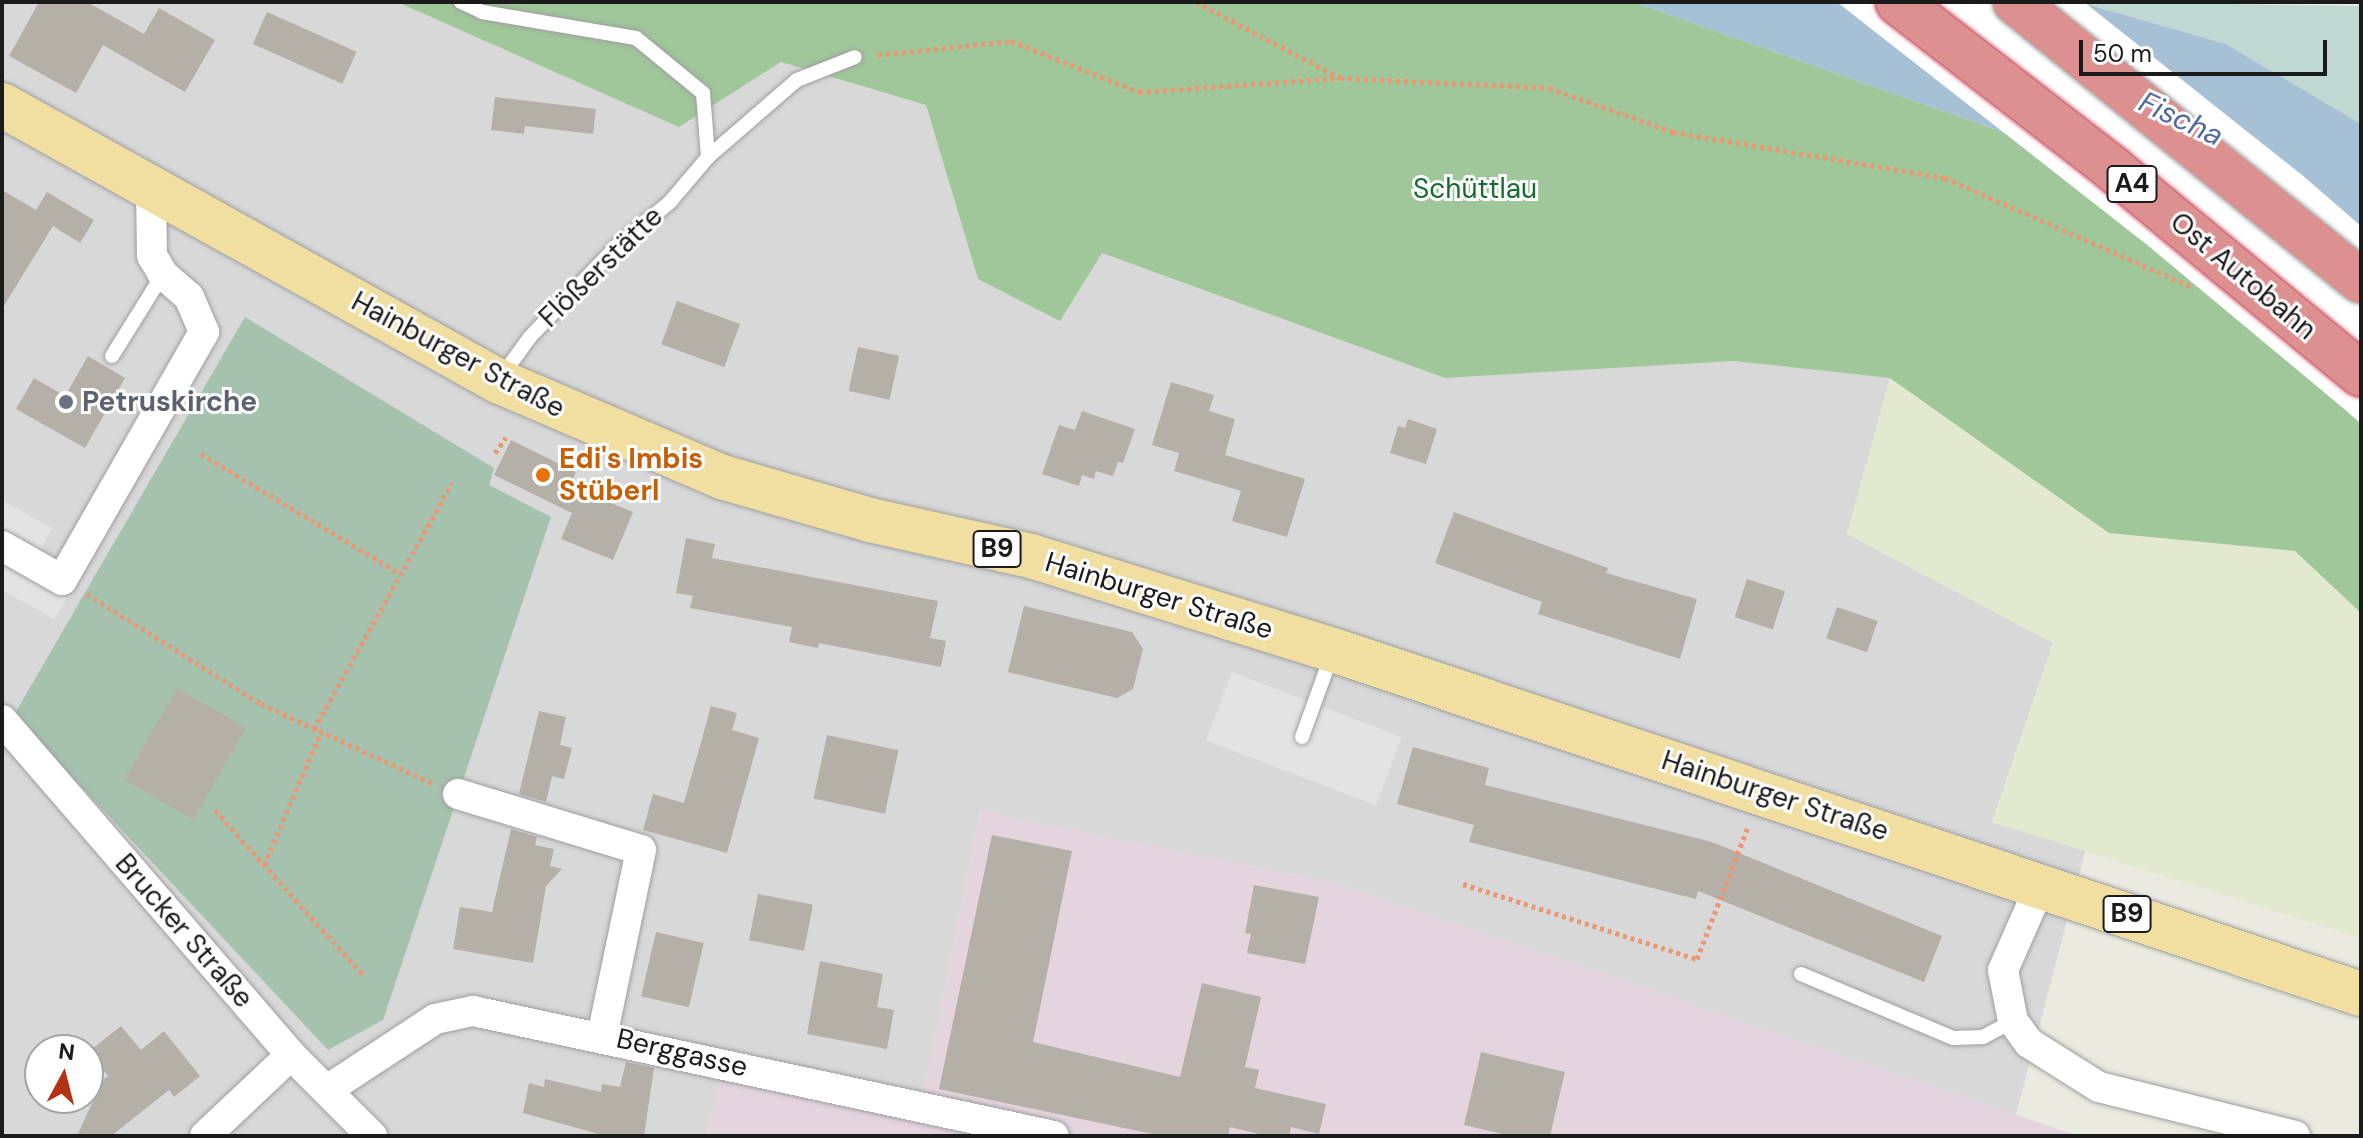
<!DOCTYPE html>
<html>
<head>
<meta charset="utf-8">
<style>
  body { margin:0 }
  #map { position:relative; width:2363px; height:1138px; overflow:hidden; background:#ebeae1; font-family:"DM Sans",sans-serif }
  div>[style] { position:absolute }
  .residential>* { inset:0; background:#d9d8d8 }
  .industrial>* { inset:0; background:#e4d4de }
  .farmland>* { inset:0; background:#e2e9ce }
  .forest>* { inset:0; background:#9fc79a }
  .wetland>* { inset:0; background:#c0d8d2 }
  .cemetery>* { inset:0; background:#a5c2af }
  .parking>* { inset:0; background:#e3e3e3; transform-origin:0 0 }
  .water>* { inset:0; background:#a6c1d5 }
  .pier>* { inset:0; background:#fff }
  .building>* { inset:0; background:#b4b0a8; transform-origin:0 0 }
  .path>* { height:5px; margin-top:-2.5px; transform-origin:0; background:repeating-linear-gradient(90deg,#ea9774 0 4px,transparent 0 8px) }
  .roads { filter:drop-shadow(0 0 2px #9f9f9f) drop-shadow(0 0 2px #9f9f9f) }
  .lane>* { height:14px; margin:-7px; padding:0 7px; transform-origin:7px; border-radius:7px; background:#fff }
  .street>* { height:30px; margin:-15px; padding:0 15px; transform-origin:15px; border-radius:15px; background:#fff }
  .primary>* { height:44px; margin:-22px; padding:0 22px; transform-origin:22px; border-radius:22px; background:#f1dea1 }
  .highway>* { height:44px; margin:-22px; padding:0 22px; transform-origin:22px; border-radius:22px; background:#dc9190 }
  .bridges { filter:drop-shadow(0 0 2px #c3354a) drop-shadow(0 0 2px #c3354a) }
  .highway-bridge>* { height:44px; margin:-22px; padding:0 22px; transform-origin:22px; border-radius:22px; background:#dc9190 }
  .dots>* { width:22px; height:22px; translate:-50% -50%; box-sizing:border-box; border:4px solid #fff; border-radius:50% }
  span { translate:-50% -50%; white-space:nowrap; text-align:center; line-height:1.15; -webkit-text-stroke:6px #fff; paint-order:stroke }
  .shield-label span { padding:2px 6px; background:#fff; border:2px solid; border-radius:6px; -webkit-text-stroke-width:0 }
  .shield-label { font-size:26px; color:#1b1b1b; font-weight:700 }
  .park-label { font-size:28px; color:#166c2e }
  .street-label { font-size:28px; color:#1b1b1b }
  .worship-label { font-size:28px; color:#5b616d; font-weight:700 }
  .left { translate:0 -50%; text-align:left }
  .food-label { font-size:28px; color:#c56008; font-weight:700 }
  .water-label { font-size:30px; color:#526aa0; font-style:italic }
  .frame { position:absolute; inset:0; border:4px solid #1b1b1b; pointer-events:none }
  .north { position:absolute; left:24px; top:1034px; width:80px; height:80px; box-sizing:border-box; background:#fff; border:2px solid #a4a4a4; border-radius:50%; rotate:7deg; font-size:22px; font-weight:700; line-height:32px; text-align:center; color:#1b1b1b }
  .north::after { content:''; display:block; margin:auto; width:28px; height:36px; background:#b13314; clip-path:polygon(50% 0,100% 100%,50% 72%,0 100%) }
  .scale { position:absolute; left:2079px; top:40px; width:248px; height:36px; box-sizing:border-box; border:4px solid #1b1b1b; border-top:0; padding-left:10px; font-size:24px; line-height:28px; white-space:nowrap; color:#1b1b1b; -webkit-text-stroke:6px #fff; paint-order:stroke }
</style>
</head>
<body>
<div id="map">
  <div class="residential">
    <i style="clip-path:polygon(evenodd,2px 2px,397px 2px,679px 126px,781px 62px,926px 105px,978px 279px,1102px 253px,1445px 378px,1734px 361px,1890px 378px,1847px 534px,2053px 643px,1992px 822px,2086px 849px,2015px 1118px,1336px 883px,980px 811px,921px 1108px,720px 1083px,706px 1136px,2px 1136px,2px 2px,40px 1050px,88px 1050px,88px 1098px,40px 1098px,40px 1050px)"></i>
  </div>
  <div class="industrial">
    <i style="clip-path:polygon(980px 811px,1336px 883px,2078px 1136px,706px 1136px,720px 1082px,921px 1108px)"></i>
  </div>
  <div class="farmland">
    <i style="clip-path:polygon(1890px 378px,2109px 533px,2295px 551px,2361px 613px,2361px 938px,1992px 822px,2053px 643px,1847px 534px)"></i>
  </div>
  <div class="forest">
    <i style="clip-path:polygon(397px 2px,1633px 2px,2057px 151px,2361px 424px,2361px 613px,2295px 551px,2109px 533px,1890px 378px,1734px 361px,1445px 378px,1102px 253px,1060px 321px,978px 279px,926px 105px,781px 62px,679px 127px)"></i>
  </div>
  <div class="wetland">
    <i style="clip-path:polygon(2079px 2px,2361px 6px,2361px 124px,2226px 44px)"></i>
  </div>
  <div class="cemetery">
    <i style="clip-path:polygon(245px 317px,494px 468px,489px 485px,551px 517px,383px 1020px,328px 1050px,14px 715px)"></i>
  </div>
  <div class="parking">
    <i style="clip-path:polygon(2px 500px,52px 528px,28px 574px,67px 598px,54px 619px,2px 590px)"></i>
    <i style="left:1232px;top:672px;width:182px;height:73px;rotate:21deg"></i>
  </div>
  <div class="water">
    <i style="clip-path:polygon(1633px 2px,2079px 2px,2226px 44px,2361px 124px,2361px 281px,2057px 151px)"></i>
  </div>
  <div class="pier">
    <i style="clip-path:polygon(1837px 2px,2084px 2px,2302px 175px,2361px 226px,2361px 423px,2146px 244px)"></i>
  </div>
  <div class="building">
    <i style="clip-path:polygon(39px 2px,87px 2px,144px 34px,159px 8px,215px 40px,185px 92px,103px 45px,76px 93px,9px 56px)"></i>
    <i style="left:267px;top:12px;width:98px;height:35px;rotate:24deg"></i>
    <i style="clip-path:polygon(495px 97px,596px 109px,593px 134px,525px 126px,524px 134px,491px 130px)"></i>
    <i style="clip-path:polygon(2px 190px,36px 210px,47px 192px,94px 220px,80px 243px,53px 226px,2px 309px)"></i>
    <i style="left:677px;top:301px;width:67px;height:46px;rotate:20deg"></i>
    <i style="left:858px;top:347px;width:42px;height:45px;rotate:12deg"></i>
    <i style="clip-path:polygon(88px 356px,125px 378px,85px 448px,16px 409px,34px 378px,65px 396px)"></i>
    <i style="clip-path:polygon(1171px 382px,1214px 395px,1209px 411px,1235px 419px,1225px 455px,1305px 479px,1287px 537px,1232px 521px,1241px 491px,1174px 471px,1179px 453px,1152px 445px)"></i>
    <i style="clip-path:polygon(1082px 411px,1135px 429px,1123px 463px,1118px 462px,1113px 476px,1096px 471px,1094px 479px,1082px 475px,1079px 486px,1042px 474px,1059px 425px,1075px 430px)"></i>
    <i style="clip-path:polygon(1408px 419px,1437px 429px,1426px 464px,1390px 453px,1398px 426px,1405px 428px)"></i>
    <i style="clip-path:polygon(511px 440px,576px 472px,569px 486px,633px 512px,613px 560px,561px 539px,572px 513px,494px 475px)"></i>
    <i style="clip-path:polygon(1454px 512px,1608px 568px,1606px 573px,1697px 599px,1680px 659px,1538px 614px,1542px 602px,1435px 563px)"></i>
    <i style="clip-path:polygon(686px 538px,715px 544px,712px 558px,938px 601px,930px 638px,946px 641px,941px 667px,819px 643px,818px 648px,789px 642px,792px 627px,690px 608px,693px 596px,676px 593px)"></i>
    <i style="left:1747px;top:579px;width:40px;height:40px;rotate:18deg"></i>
    <i style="clip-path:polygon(1024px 606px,1132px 632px,1143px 649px,1133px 689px,1117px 698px,1008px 672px)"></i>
    <i style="left:1837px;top:607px;width:43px;height:33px;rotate:19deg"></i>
    <i style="left:177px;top:688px;width:80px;height:106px;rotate:30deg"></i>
    <i style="clip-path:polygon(711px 706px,737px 713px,732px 730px,759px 738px,727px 853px,643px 830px,653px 794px,684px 803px)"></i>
    <i style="clip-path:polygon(539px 711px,566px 717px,560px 745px,572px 748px,564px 779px,552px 776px,546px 802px,519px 794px)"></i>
    <i style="left:827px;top:735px;width:73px;height:65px;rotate:12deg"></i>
    <i style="clip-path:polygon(1413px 747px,1489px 768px,1485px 785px,1712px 842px,1942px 936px,1924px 982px,1698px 891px,1696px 899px,1469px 842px,1474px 825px,1397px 804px)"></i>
    <i style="clip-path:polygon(511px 829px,537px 837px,535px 845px,554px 849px,550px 866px,562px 869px,546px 886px,533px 963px,453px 949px,460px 907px,492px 912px)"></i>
    <i style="clip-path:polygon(992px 835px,1072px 851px,1033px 1042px,1180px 1077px,1202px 983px,1261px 997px,1245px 1067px,1259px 1070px,1255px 1088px,1326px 1104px,1319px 1134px,1291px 1127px,1289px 1136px,1267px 1136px,1230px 1127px,1228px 1136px,1162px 1136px,939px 1089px)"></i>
    <i style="clip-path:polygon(1254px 885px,1319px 897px,1305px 964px,1247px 953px,1251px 934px,1245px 933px)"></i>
    <i style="left:758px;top:894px;width:56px;height:47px;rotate:11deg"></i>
    <i style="left:656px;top:932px;width:49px;height:66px;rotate:13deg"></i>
    <i style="clip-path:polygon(820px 961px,883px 974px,877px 1007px,894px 1010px,887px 1049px,807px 1034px)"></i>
    <i style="clip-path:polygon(121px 1026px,141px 1050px,164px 1031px,200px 1076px,174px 1097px,169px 1090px,111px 1136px,77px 1136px,93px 1101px,88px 1091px,108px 1076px,88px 1052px)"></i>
    <i style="clip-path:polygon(1481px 1052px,1565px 1072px,1550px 1136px,1511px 1136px,1464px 1125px)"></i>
    <i style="clip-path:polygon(626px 1062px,654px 1068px,644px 1136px,606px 1136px,523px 1113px,529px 1083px,544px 1087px,545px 1079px,601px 1092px,602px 1084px,620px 1087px)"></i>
  </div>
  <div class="path">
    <i style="left:1196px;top:2px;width:163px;rotate:27.8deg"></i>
    <i style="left:878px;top:55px;width:134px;rotate:-6deg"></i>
    <i style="left:1011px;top:41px;width:138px;rotate:21.7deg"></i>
    <i style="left:1139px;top:92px;width:201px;rotate:-4deg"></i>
    <i style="left:1340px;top:78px;width:209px;rotate:2.7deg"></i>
    <i style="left:1549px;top:88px;width:132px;rotate:19.5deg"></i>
    <i style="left:1673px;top:132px;width:276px;rotate:9.6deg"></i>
    <i style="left:1945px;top:178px;width:272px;rotate:23.8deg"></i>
    <i style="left:495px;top:453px;width:19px;rotate:-55deg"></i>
    <i style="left:201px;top:454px;width:233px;rotate:31deg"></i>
    <i style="left:87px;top:594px;width:206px;rotate:32.3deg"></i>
    <i style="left:261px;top:704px;width:188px;rotate:24.8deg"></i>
    <i style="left:314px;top:729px;width:282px;rotate:-60.7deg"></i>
    <i style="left:215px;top:810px;width:222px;rotate:48.1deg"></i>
    <i style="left:264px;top:865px;width:145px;rotate:-66.8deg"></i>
    <i style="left:1463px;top:884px;width:246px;rotate:17.8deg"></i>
    <i style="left:1697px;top:959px;width:142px;rotate:-68.9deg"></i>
  </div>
  <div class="roads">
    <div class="lane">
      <i style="left:461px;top:2px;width:23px;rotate:25deg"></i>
      <i style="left:482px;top:12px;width:156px;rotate:9.6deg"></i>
      <i style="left:636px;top:38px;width:87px;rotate:39.4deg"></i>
      <i style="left:703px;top:93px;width:64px;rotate:85.5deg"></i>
      <i style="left:112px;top:356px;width:97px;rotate:-58.1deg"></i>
      <i style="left:501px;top:377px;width:49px;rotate:-54.1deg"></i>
      <i style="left:530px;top:337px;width:127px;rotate:-46.3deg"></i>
      <i style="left:618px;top:245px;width:67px;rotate:-39.6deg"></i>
      <i style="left:670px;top:202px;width:59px;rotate:-49.8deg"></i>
      <i style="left:708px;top:157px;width:118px;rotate:-40.9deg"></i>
      <i style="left:797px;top:80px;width:62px;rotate:-21.6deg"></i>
      <i style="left:1302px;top:737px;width:88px;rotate:-70.1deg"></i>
      <i style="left:1801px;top:974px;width:165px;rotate:22.8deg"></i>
      <i style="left:1953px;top:1038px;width:30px;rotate:-2deg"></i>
      <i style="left:1983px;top:1037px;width:34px;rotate:-28deg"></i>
    </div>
    <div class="street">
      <i style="left:2px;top:546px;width:69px;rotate:29.5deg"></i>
      <i style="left:62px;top:580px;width:286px;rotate:-60.2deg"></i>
      <i style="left:204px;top:332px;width:38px;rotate:-113deg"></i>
      <i style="left:189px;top:297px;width:35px;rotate:-139deg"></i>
      <i style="left:163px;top:274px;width:21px;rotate:-121deg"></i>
      <i style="left:152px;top:256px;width:68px;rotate:-90.8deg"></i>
      <i style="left:2px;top:720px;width:442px;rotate:49.2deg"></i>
      <i style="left:291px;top:1055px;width:115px;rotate:45deg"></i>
      <i style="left:458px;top:794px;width:191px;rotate:17deg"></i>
      <i style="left:641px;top:850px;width:190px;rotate:101.8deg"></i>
      <i style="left:2041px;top:884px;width:94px;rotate:113.8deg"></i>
      <i style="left:2003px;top:970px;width:52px;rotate:78.9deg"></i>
      <i style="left:2013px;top:1021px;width:27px;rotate:54deg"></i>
      <i style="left:2029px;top:1043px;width:83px;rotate:32.2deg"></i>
      <i style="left:2099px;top:1087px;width:202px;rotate:14deg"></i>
      <i style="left:327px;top:1090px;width:129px;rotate:-33.3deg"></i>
      <i style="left:435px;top:1019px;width:39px;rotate:-12deg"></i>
      <i style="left:473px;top:1011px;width:594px;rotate:12.14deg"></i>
      <i style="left:205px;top:1136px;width:118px;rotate:-43.3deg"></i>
    </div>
    <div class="primary">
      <i style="left:2px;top:105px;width:568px;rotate:29.09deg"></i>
      <i style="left:498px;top:381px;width:244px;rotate:23.2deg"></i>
      <i style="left:722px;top:477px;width:154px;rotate:16.2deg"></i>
      <i style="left:870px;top:520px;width:165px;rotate:12.6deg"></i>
      <i style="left:1031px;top:556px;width:316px;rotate:17.3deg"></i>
      <i style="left:1333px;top:650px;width:1084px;rotate:18.5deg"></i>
    </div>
    <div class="highway">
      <i style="left:2015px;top:2px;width:444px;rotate:38.9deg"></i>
    </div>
  </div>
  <div class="bridges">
    <div class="highway-bridge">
      <i style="left:1898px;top:2px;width:272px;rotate:37.8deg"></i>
      <i style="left:2113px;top:169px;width:322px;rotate:39.6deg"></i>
    </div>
  </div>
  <div class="dots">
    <i style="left:66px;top:402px;background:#6b7280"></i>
    <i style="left:543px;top:475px;background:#e8710a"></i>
  </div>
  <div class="shield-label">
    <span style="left:2132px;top:184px">A4</span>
    <span style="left:997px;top:549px">B9</span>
    <span style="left:2127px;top:914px">B9</span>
  </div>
  <div class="park-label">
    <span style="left:1475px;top:189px">Schüttlau</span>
  </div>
  <div class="street-label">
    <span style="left:601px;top:267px;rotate:-44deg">Flößerstätte</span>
    <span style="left:2243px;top:276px;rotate:40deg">Ost Autobahn</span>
    <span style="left:458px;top:355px;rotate:28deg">Hainburger Straße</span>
    <span style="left:1159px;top:596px;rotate:17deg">Hainburger Straße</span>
    <span style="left:1775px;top:796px;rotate:18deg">Hainburger Straße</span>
    <span style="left:184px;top:931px;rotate:49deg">Brucker Straße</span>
    <span style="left:682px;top:1053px;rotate:13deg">Berggasse</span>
  </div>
  <div class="worship-label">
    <span class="left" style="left:82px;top:402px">Petruskirche</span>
  </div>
  <div class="food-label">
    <span class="left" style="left:559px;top:475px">Edi's Imbis<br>Stüberl</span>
  </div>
  <div class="water-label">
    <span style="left:2181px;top:119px;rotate:25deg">Fischa</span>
  </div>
  <div class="frame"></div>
  <div class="north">N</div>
  <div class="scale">50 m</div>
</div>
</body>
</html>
